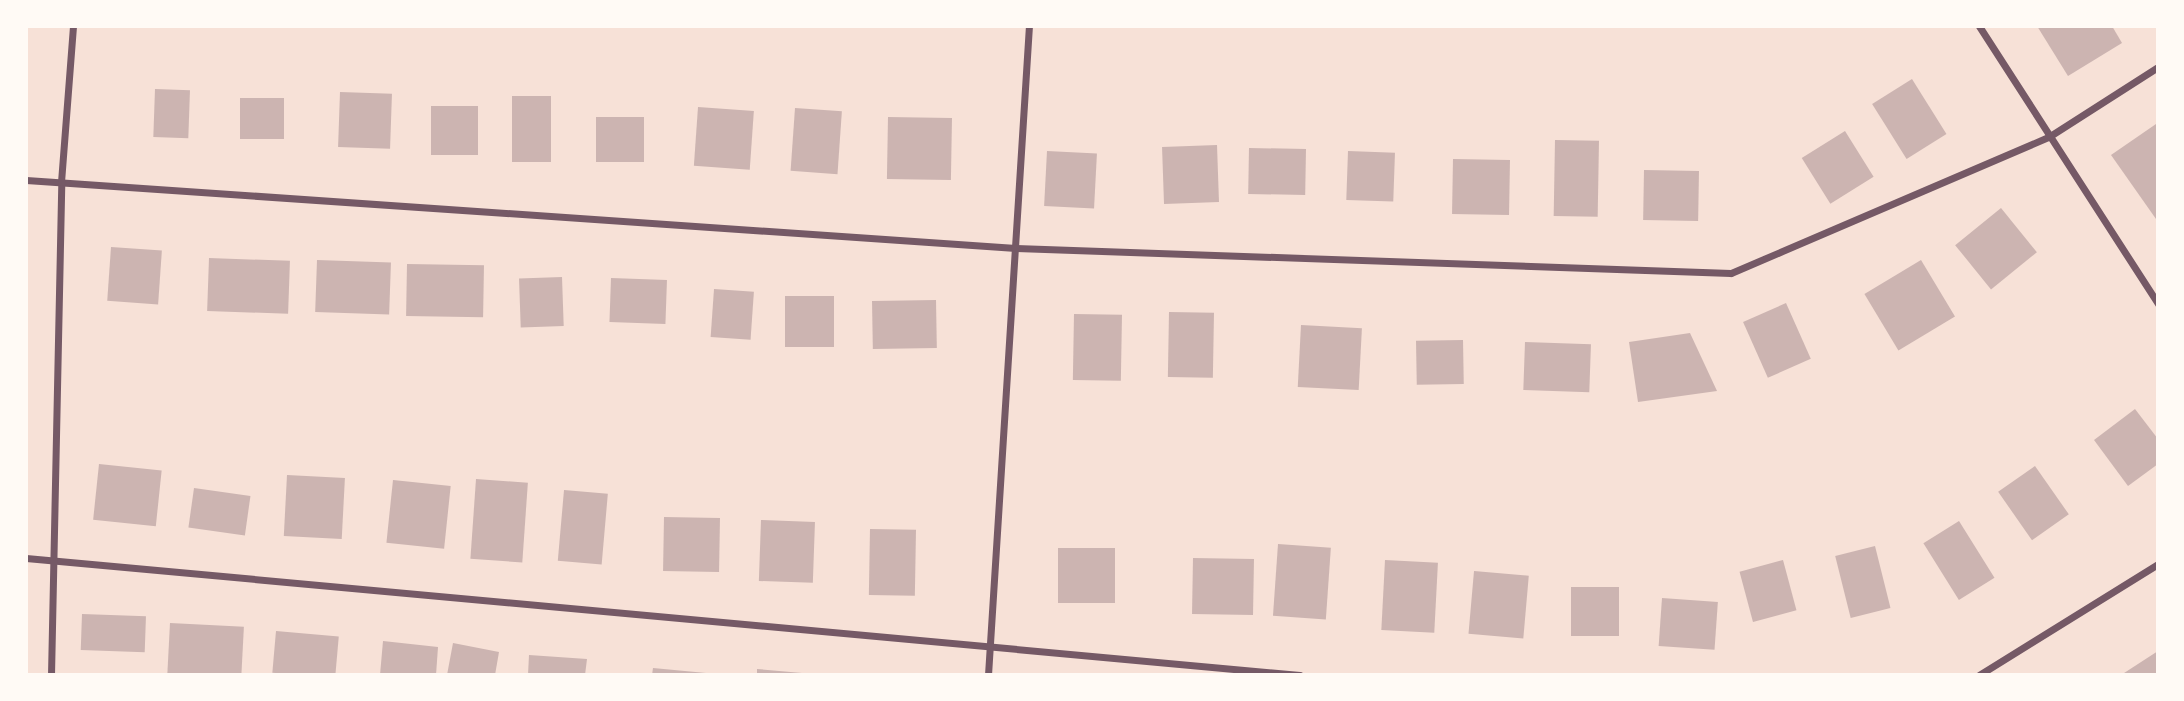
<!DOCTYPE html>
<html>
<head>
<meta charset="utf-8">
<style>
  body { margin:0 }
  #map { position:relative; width:2184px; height:701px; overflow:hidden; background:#f7e1d7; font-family:Rubik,sans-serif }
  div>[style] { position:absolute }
  .building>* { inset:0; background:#ccb4b1; transform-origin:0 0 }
  .minor>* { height:7px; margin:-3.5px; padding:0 3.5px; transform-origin:3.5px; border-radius:3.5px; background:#755966 }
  span { translate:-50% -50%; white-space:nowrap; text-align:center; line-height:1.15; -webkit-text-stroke:6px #fffaf5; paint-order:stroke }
  .frame { position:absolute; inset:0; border:28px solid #fffaf5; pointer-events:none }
</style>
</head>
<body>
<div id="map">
  <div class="building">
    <i style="clip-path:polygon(2037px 26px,2112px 26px,2122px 43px,2068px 76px)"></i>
    <i style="left:1912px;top:79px;width:65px;height:47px;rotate:58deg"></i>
    <i style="left:155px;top:89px;width:35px;height:48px;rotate:2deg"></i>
    <i style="left:340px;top:92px;width:52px;height:55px;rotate:2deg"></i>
    <i style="left:512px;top:96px;width:39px;height:66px"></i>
    <i style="left:240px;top:98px;width:44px;height:41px"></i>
    <i style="left:431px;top:106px;width:47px;height:49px"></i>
    <i style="left:698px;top:107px;width:56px;height:59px;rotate:4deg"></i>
    <i style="left:795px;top:108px;width:47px;height:63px;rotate:4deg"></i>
    <i style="left:596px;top:117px;width:48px;height:45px"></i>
    <i style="left:888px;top:117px;width:64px;height:62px;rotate:1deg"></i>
    <i style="clip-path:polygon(2156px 124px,2158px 218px,2156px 219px,2111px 155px)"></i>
    <i style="left:1845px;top:131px;width:54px;height:51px;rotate:58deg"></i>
    <i style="left:1555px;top:140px;width:44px;height:76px;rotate:1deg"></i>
    <i style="left:1217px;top:145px;width:57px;height:55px;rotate:88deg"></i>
    <i style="left:1249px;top:148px;width:57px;height:46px;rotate:1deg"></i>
    <i style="left:1047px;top:151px;width:50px;height:55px;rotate:3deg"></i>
    <i style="left:1348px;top:151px;width:47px;height:49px;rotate:2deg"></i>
    <i style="left:1453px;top:159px;width:57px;height:55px;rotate:1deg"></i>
    <i style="left:1644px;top:170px;width:55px;height:50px;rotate:1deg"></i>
    <i style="left:2001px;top:208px;width:57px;height:59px;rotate:51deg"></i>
    <i style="left:111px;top:247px;width:51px;height:54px;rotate:4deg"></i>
    <i style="left:209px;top:258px;width:81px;height:53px;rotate:2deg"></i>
    <i style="left:317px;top:260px;width:74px;height:52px;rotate:2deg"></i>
    <i style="left:1921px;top:260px;width:66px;height:66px;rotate:59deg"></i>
    <i style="left:407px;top:264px;width:77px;height:52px;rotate:1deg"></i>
    <i style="left:562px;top:277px;width:49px;height:43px;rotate:88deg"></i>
    <i style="left:611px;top:278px;width:56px;height:44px;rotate:2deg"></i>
    <i style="left:714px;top:289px;width:40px;height:48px;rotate:4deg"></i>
    <i style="left:785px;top:296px;width:49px;height:51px"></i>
    <i style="left:936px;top:300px;width:48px;height:64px;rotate:89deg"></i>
    <i style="left:1786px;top:303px;width:61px;height:47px;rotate:66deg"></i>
    <i style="left:1169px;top:312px;width:45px;height:65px;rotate:1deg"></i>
    <i style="left:1074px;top:314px;width:48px;height:66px;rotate:1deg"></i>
    <i style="left:1301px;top:325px;width:61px;height:62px;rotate:3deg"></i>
    <i style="clip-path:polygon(1690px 333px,1717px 391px,1638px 402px,1629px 342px)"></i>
    <i style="left:1463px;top:340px;width:44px;height:47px;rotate:89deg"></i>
    <i style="left:1525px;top:342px;width:66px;height:48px;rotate:2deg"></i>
    <i style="clip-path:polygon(2135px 409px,2158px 439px,2158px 464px,2128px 486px,2094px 440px)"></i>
    <i style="left:99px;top:464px;width:63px;height:56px;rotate:6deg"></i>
    <i style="left:2035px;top:466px;width:59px;height:45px;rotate:55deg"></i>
    <i style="left:287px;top:475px;width:58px;height:61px;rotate:3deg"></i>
    <i style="left:476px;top:479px;width:52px;height:80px;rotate:4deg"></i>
    <i style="left:393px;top:480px;width:58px;height:63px;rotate:6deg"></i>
    <i style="left:194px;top:488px;width:57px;height:40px;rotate:8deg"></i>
    <i style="left:564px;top:490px;width:44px;height:71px;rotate:5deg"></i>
    <i style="left:664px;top:517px;width:56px;height:54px;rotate:1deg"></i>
    <i style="left:761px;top:520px;width:54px;height:61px;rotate:2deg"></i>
    <i style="left:1959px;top:521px;width:67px;height:42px;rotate:58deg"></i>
    <i style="left:870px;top:529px;width:46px;height:66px;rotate:1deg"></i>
    <i style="left:1278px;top:544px;width:53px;height:72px;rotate:4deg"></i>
    <i style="left:1875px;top:546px;width:64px;height:41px;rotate:76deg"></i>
    <i style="left:1058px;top:548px;width:57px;height:55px"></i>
    <i style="left:1193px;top:558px;width:61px;height:56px;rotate:1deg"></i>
    <i style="left:1385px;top:560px;width:53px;height:70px;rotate:3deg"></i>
    <i style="left:1783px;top:560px;width:52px;height:45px;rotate:75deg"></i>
    <i style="left:1474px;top:571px;width:55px;height:63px;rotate:5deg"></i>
    <i style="left:1571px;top:587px;width:48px;height:49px"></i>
    <i style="left:1662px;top:598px;width:56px;height:48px;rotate:4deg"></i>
    <i style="left:82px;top:614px;width:64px;height:36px;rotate:2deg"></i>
    <i style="left:170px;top:623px;width:74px;height:50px;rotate:3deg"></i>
    <i style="left:276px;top:631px;width:63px;height:42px;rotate:5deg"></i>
    <i style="clip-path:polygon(383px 641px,438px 647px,436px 675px,380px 675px)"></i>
    <i style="clip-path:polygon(453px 643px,499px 652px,495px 675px,447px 675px)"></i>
    <i style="clip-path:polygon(2158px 651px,2158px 675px,2121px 675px)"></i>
    <i style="clip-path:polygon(529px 655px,587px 659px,585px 675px,528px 675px)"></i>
    <i style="clip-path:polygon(653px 668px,706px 673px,706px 675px,652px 675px)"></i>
    <i style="clip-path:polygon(757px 669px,802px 673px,802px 675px,757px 675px)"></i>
  </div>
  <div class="minor">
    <i style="left:1979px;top:26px;width:331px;rotate:57.2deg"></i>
    <i style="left:26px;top:180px;width:992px;rotate:3.93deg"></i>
    <i style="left:1016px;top:248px;width:715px;rotate:2deg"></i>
    <i style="left:1731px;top:273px;width:347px;rotate:-23.2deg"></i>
    <i style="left:2050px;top:136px;width:128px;rotate:-32.6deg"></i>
    <i style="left:26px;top:558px;width:1279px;rotate:5.25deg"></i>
    <i style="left:51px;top:675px;width:493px;rotate:-88.8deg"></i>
    <i style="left:61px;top:182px;width:156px;rotate:-85.6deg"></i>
    <i style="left:988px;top:675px;width:650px;rotate:-86.39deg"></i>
    <i style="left:1979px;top:675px;width:211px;rotate:-31.8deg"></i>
  </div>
  <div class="frame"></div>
</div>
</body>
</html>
